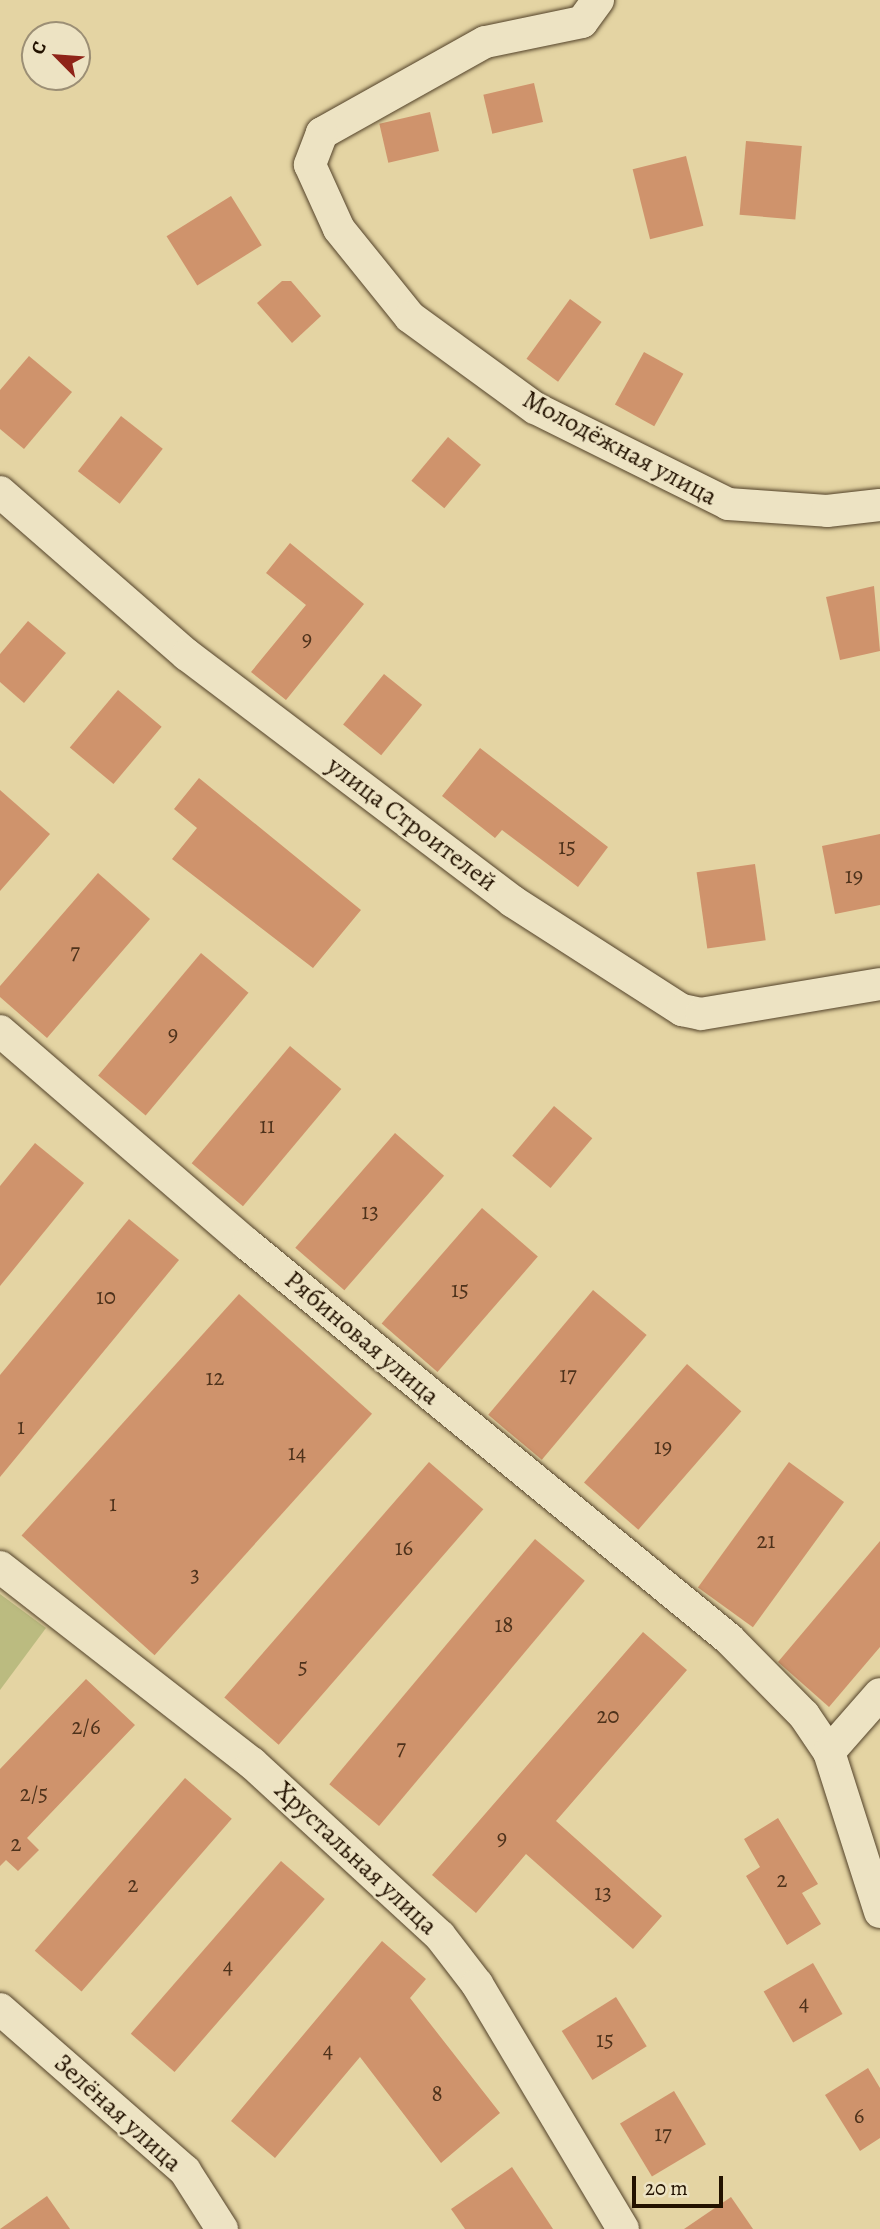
<!DOCTYPE html>
<html>
<head>
<meta charset="utf-8">
<style>
  body { margin:0 }
  #map { position:relative; width:880px; height:2229px; overflow:hidden; background:#e4d4a3; font-family:Alegreya,serif }
  div>[style] { position:absolute }
  .green>* { inset:0; background:#bbbb80 }
  .building>* { inset:0; background:#cf936c; transform-origin:0 0 }
  .roads { filter:drop-shadow(0 0 2px #534229) drop-shadow(0 0 2px #534229) }
  .minor>* { height:32px; margin:-16px; padding:0 16px; transform-origin:16px; border-radius:16px; background:#ede3c3 }
  span { translate:-50% -50%; white-space:nowrap; text-align:center; line-height:1.15; -webkit-text-stroke:5px #ede3c3; paint-order:stroke }
  .number-label { font-size:23px; color:#4e321b }
  .number-label span { -webkit-text-stroke-width:0 }
  .street-label { font-size:26px; color:#231200 }
  .north { position:absolute; left:21px; top:21px; width:70px; height:70px; box-sizing:border-box; background:#ede3c3; border:2px solid #9c8f75; border-radius:50%; rotate:295deg; font-size:19px; font-weight:700; line-height:28px; text-align:center; color:#231200 }
  .north::after { content:''; display:block; margin:auto; width:24px; height:32px; background:#8f2418; clip-path:polygon(50% 0,100% 100%,50% 72%,0 100%) }
  .scale { position:absolute; left:632px; top:2176px; width:91px; height:32px; box-sizing:border-box; border:4px solid #231200; border-top:0; padding-left:9px; font-size:21px; line-height:24px; white-space:nowrap; color:#231200; -webkit-text-stroke:5px #ede3c3; paint-order:stroke }
</style>
</head>
<body>
<div id="map">
  <div class="green">
    <i style="clip-path:polygon(0 1594px,46px 1628px,0 1690px)"></i>
  </div>
  <div class="building">
    <i style="left:534px;top:83px;width:40px;height:52px;rotate:77deg"></i>
    <i style="left:430px;top:112px;width:40px;height:52px;rotate:77deg"></i>
    <i style="left:746px;top:141px;width:56px;height:74px;rotate:5deg"></i>
    <i style="left:686px;top:156px;width:72px;height:55px;rotate:76deg"></i>
    <i style="left:231px;top:196px;width:58px;height:76px;rotate:58deg"></i>
    <i style="clip-path:polygon(282px 281px,291px 281px,321px 316px,292px 343px,257px 303px)"></i>
    <i style="left:570px;top:299px;width:39px;height:74px;rotate:36deg"></i>
    <i style="left:644px;top:352px;width:45px;height:60px;rotate:29deg"></i>
    <i style="clip-path:polygon(29px 356px,72px 392px,24px 449px,0 429px,0 390px)"></i>
    <i style="left:121px;top:416px;width:53px;height:70px;rotate:38deg"></i>
    <i style="left:448px;top:437px;width:43px;height:57px;rotate:40deg"></i>
    <i style="clip-path:polygon(290px 543px,364px 604px,286px 700px,251px 672px,306px 605px,266px 573px)"></i>
    <i style="clip-path:polygon(874px 586px,880px 651px,840px 660px,826px 597px)"></i>
    <i style="clip-path:polygon(28px 621px,66px 653px,24px 703px,0 682px,0 654px)"></i>
    <i style="left:384px;top:674px;width:49px;height:65px;rotate:39deg"></i>
    <i style="left:118px;top:690px;width:57px;height:75px;rotate:40deg"></i>
    <i style="clip-path:polygon(480px 748px,608px 847px,578px 887px,502px 830px,495px 838px,442px 796px)"></i>
    <i style="clip-path:polygon(199px 778px,361px 910px,313px 968px,172px 859px,197px 828px,174px 809px)"></i>
    <i style="clip-path:polygon(0 790px,50px 834px,0 891px)"></i>
    <i style="clip-path:polygon(880px 834px,880px 905px,835px 914px,822px 846px)"></i>
    <i style="left:755px;top:864px;width:77px;height:59px;rotate:82deg"></i>
    <i style="clip-path:polygon(98px 873px,150px 919px,47px 1038px,0 997px,0 986px)"></i>
    <i style="left:201px;top:953px;width:62px;height:160px;rotate:40deg"></i>
    <i style="left:290px;top:1046px;width:67px;height:153px;rotate:40deg"></i>
    <i style="left:554px;top:1106px;width:50px;height:65px;rotate:40deg"></i>
    <i style="left:395px;top:1133px;width:65px;height:152px;rotate:41deg"></i>
    <i style="clip-path:polygon(35px 1143px,84px 1183px,0 1286px,0 1186px)"></i>
    <i style="left:482px;top:1208px;width:74px;height:153px;rotate:41deg"></i>
    <i style="clip-path:polygon(129px 1219px,179px 1260px,0 1477px,0 1375px)"></i>
    <i style="left:593px;top:1290px;width:70px;height:163px;rotate:40deg"></i>
    <i style="left:239px;top:1294px;width:179px;height:325px;rotate:42deg"></i>
    <i style="left:687px;top:1364px;width:72px;height:157px;rotate:41deg"></i>
    <i style="left:429px;top:1462px;width:72px;height:312px;rotate:41deg"></i>
    <i style="left:789px;top:1462px;width:68px;height:155px;rotate:36deg"></i>
    <i style="left:535px;top:1539px;width:65px;height:320px;rotate:40deg"></i>
    <i style="clip-path:polygon(880px 1541px,880px 1647px,829px 1707px,778px 1662px)"></i>
    <i style="clip-path:polygon(643px 1632px,687px 1670px,556px 1821px,662px 1916px,633px 1949px,526px 1854px,476px 1913px,432px 1875px)"></i>
    <i style="clip-path:polygon(86px 1679px,135px 1725px,27px 1838px,39px 1850px,18px 1871px,6px 1860px,0 1866px,0 1769px)"></i>
    <i style="left:185px;top:1778px;width:62px;height:229px;rotate:41deg"></i>
    <i style="clip-path:polygon(778px 1818px,818px 1884px,802px 1893px,821px 1924px,787px 1945px,746px 1876px,760px 1867px,744px 1839px)"></i>
    <i style="left:281px;top:1861px;width:58px;height:229px;rotate:41deg"></i>
    <i style="clip-path:polygon(382px 1941px,426px 1979px,410px 1998px,500px 2113px,441px 2163px,360px 2057px,275px 2158px,231px 2121px)"></i>
    <i style="left:813px;top:1963px;width:59px;height:57px;rotate:60deg"></i>
    <i style="left:616px;top:1997px;width:58px;height:64px;rotate:58deg"></i>
    <i style="clip-path:polygon(868px 2068px,880px 2088px,880px 2138px,860px 2151px,825px 2095px)"></i>
    <i style="left:674px;top:2091px;width:62px;height:63px;rotate:59deg"></i>
    <i style="clip-path:polygon(512px 2167px,553px 2229px,465px 2229px,451px 2209px)"></i>
    <i style="clip-path:polygon(47px 2196px,70px 2229px,0 2229px)"></i>
    <i style="clip-path:polygon(731px 2197px,753px 2229px,684px 2229px)"></i>
  </div>
  <div class="roads">
    <div class="minor">
      <i style="left:598px;top:0;width:27px;rotate:126deg"></i>
      <i style="left:582px;top:22px;width:99px;rotate:168.3deg"></i>
      <i style="left:485px;top:42px;width:187px;rotate:150.8deg"></i>
      <i style="left:322px;top:133px;width:34px;rotate:111deg"></i>
      <i style="left:310px;top:165px;width:70px;rotate:65.6deg"></i>
      <i style="left:339px;top:229px;width:113px;rotate:51.1deg"></i>
      <i style="left:410px;top:317px;width:155px;rotate:36.1deg"></i>
      <i style="left:535px;top:408px;width:216px;rotate:26.4deg"></i>
      <i style="left:728px;top:504px;width:99px;rotate:4deg"></i>
      <i style="left:827px;top:511px;width:53px;rotate:-6.5deg"></i>
      <i style="left:0;top:492px;width:248px;rotate:41.1deg"></i>
      <i style="left:187px;top:655px;width:408px;rotate:37.1deg"></i>
      <i style="left:512px;top:901px;width:202px;rotate:32.7deg"></i>
      <i style="left:682px;top:1010px;width:19px;rotate:12deg"></i>
      <i style="left:701px;top:1014px;width:181px;rotate:-9.5deg"></i>
      <i style="left:0;top:1031px;width:326px;rotate:40.8deg"></i>
      <i style="left:247px;top:1244px;width:623px;rotate:39.33deg"></i>
      <i style="left:729px;top:1639px;width:107px;rotate:45.4deg"></i>
      <i style="left:804px;top:1715px;width:45px;rotate:56deg"></i>
      <i style="left:829px;top:1752px;width:168px;rotate:72.3deg"></i>
      <i style="left:0;top:1567px;width:319px;rotate:37.9deg"></i>
      <i style="left:252px;top:1763px;width:255px;rotate:42.6deg"></i>
      <i style="left:440px;top:1936px;width:61px;rotate:52.4deg"></i>
      <i style="left:477px;top:1984px;width:285px;rotate:59.2deg"></i>
      <i style="left:829px;top:1752px;width:77px;rotate:-48.7deg"></i>
      <i style="left:0;top:2009px;width:246px;rotate:41.2deg"></i>
      <i style="left:185px;top:2171px;width:69px;rotate:57.5deg"></i>
    </div>
  </div>
  <div class="number-label">
    <span style="left:307px;top:639px">9</span>
    <span style="left:567px;top:847px">15</span>
    <span style="left:854px;top:876px">19</span>
    <span style="left:75px;top:952px">7</span>
    <span style="left:173px;top:1034px">9</span>
    <span style="left:267px;top:1126px">11</span>
    <span style="left:370px;top:1212px">13</span>
    <span style="left:460px;top:1290px">15</span>
    <span style="left:106px;top:1297px">10</span>
    <span style="left:568px;top:1375px">17</span>
    <span style="left:215px;top:1378px">12</span>
    <span style="left:21px;top:1427px">1</span>
    <span style="left:663px;top:1447px">19</span>
    <span style="left:297px;top:1453px">14</span>
    <span style="left:113px;top:1504px">1</span>
    <span style="left:766px;top:1541px">21</span>
    <span style="left:404px;top:1548px">16</span>
    <span style="left:195px;top:1575px">3</span>
    <span style="left:504px;top:1625px">18</span>
    <span style="left:303px;top:1667px">5</span>
    <span style="left:608px;top:1716px">20</span>
    <span style="left:86px;top:1727px">2/6</span>
    <span style="left:401px;top:1748px">7</span>
    <span style="left:34px;top:1794px">2/5</span>
    <span style="left:502px;top:1838px">9</span>
    <span style="left:16px;top:1844px">2</span>
    <span style="left:782px;top:1880px">2</span>
    <span style="left:133px;top:1885px">2</span>
    <span style="left:603px;top:1893px">13</span>
    <span style="left:228px;top:1966px">4</span>
    <span style="left:804px;top:2003px">4</span>
    <span style="left:605px;top:2040px">15</span>
    <span style="left:328px;top:2050px">4</span>
    <span style="left:437px;top:2094px">8</span>
    <span style="left:859px;top:2116px">6</span>
    <span style="left:663px;top:2134px">17</span>
  </div>
  <div class="street-label">
    <span style="left:620px;top:448px;rotate:28deg">Молодёжная улица</span>
    <span style="left:412px;top:824px;rotate:37deg">улица Строителей</span>
    <span style="left:362px;top:1338px;rotate:40deg">Рябиновая улица</span>
    <span style="left:356px;top:1858px;rotate:43deg">Хрустальная улица</span>
    <span style="left:118px;top:2113px;rotate:42deg">Зелёная улица</span>
  </div>
  <div class="north">С</div>
  <div class="scale">20 m</div>
</div>
</body>
</html>
